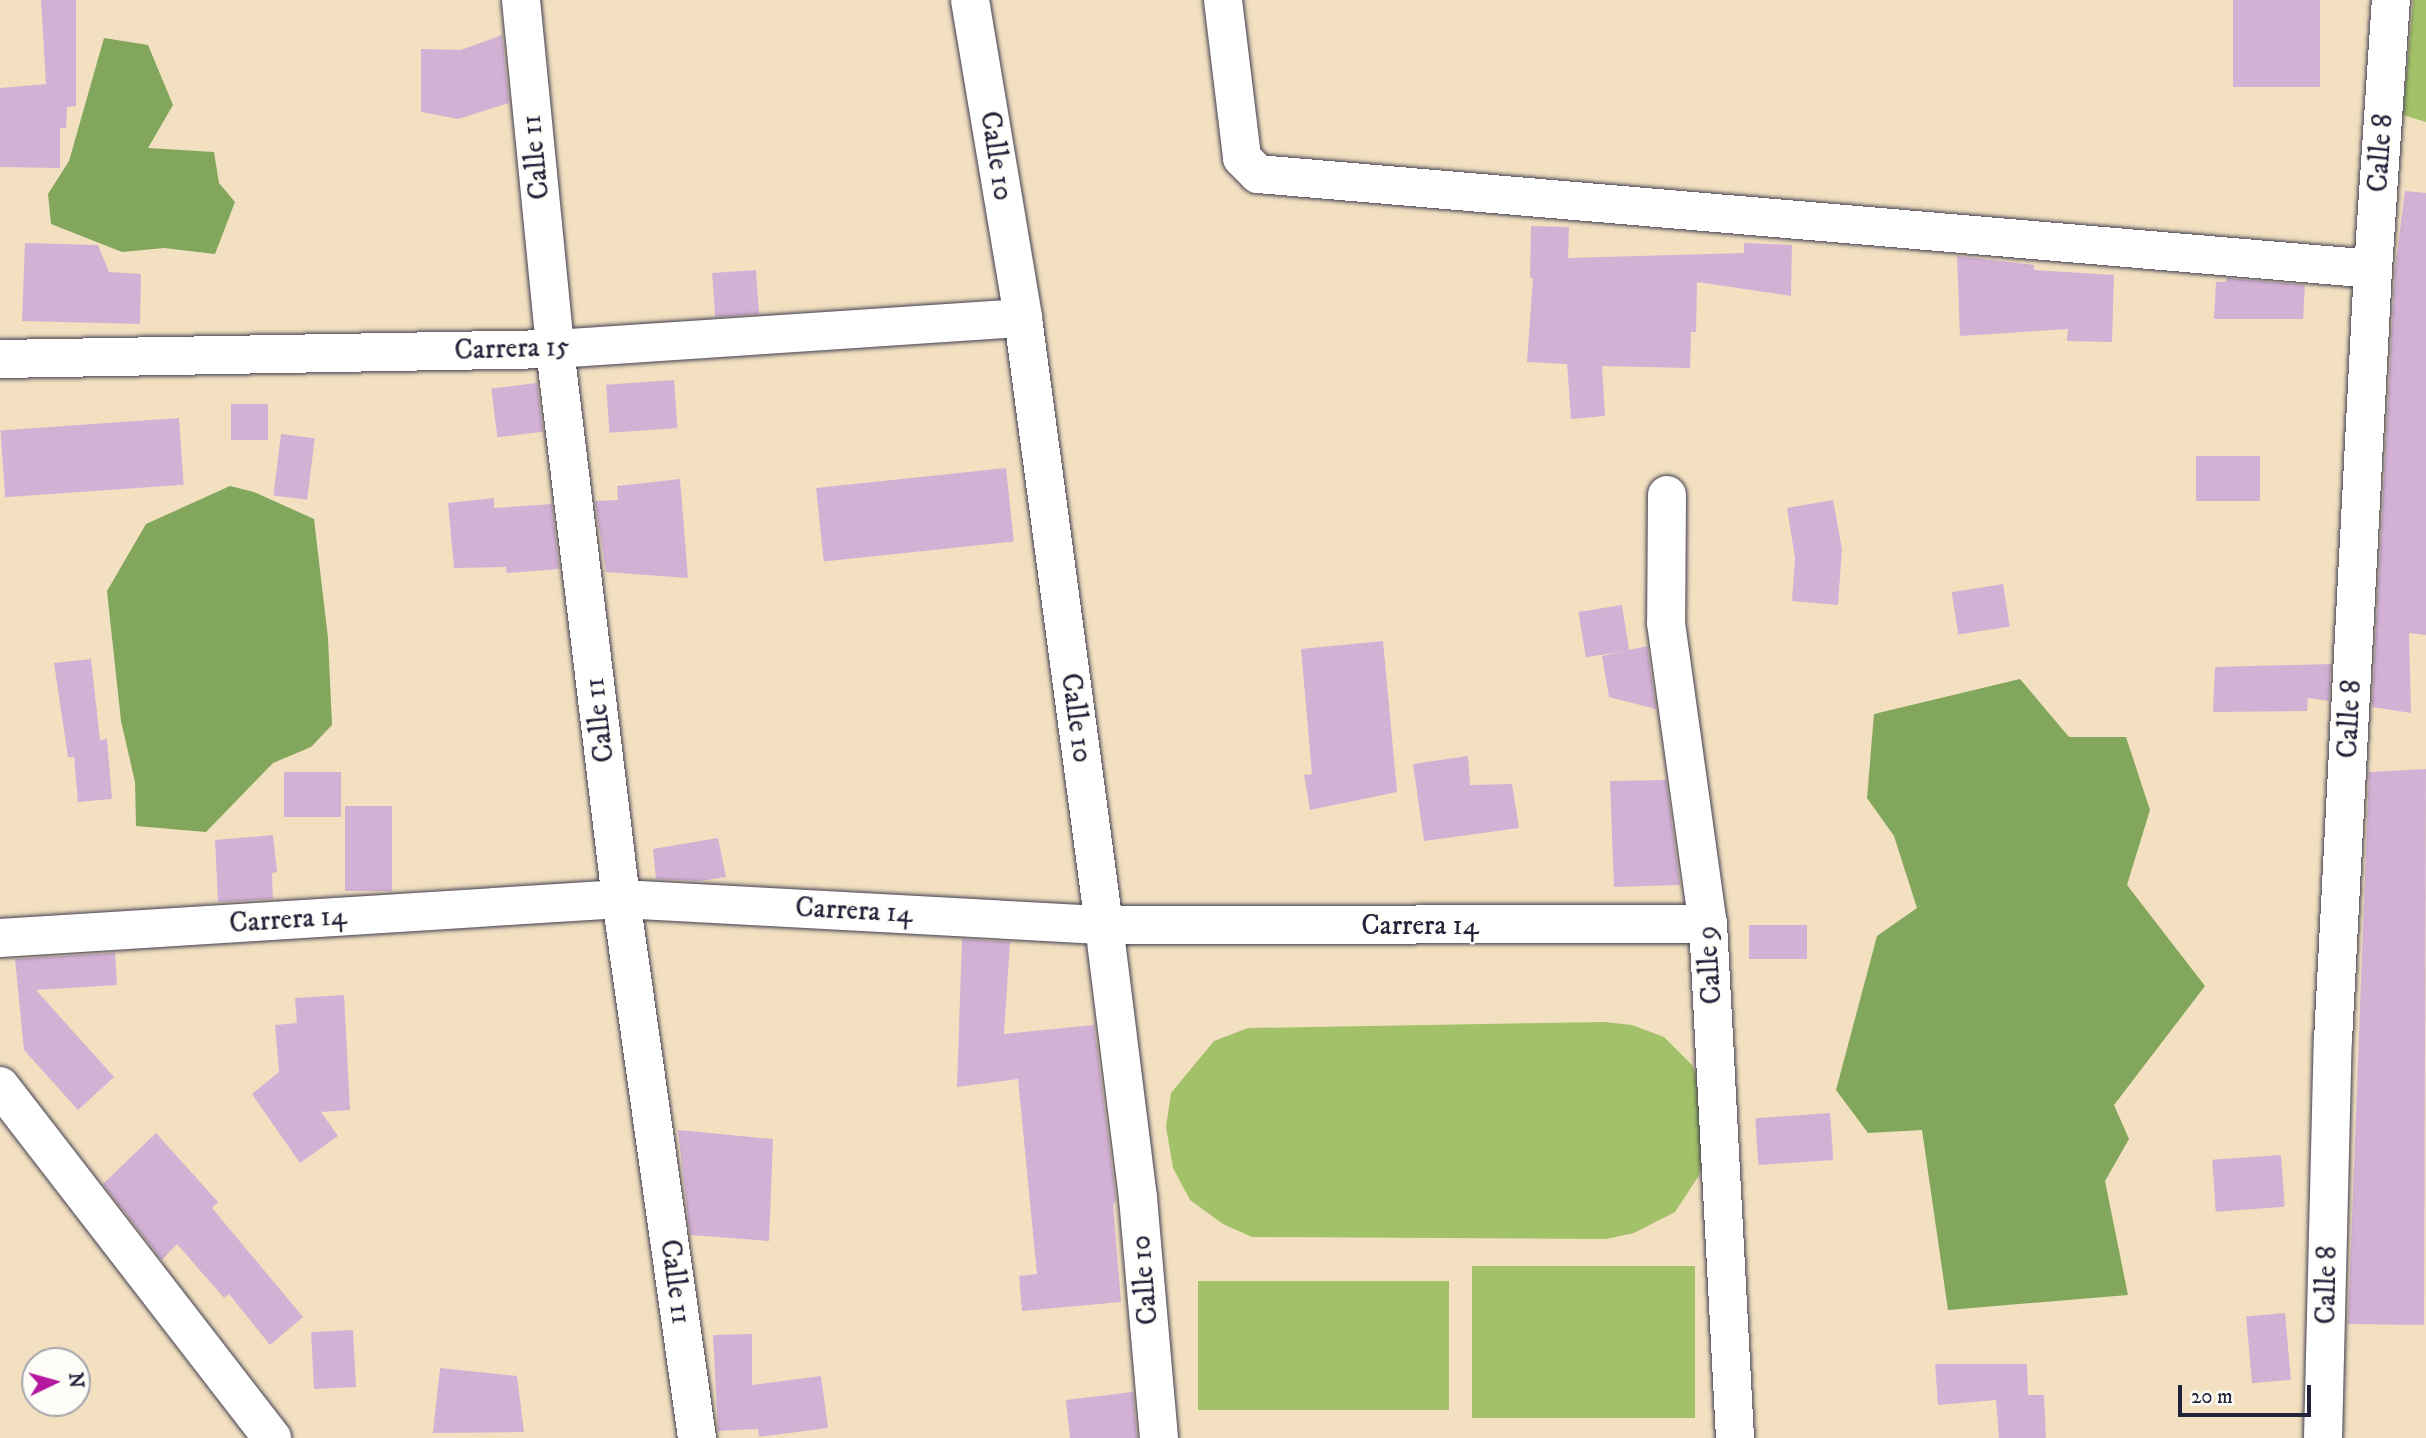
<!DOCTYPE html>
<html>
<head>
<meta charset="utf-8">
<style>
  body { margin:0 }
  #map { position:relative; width:2426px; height:1438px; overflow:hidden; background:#f2e0c1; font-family:"IM FELL DW Pica",serif }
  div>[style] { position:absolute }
  .green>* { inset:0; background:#a3c168; transform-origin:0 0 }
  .forest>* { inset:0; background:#82a75c }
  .building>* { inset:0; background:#d3b1d5; transform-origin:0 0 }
  .roads { filter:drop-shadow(0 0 2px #413e4f) drop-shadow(0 0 2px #413e4f) }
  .minor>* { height:38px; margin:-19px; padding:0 19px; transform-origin:19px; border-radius:19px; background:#fff }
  span { translate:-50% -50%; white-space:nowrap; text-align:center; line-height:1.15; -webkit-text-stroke:5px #fdfcf7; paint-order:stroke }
  .street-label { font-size:28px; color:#22223b }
  .north { position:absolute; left:21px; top:1347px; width:70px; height:70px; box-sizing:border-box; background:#fdfcf7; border:2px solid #a5a5ac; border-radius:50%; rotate:85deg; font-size:19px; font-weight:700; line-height:28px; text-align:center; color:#22223b }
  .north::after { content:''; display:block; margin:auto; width:24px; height:32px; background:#b5179e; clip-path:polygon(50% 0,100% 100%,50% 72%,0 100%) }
  .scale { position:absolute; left:2178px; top:1385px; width:133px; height:32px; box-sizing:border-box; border:4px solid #22223b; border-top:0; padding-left:9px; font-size:21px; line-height:24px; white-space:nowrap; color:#22223b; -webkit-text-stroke:5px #fdfcf7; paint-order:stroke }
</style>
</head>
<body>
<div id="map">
  <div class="green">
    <i style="clip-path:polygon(2413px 0,2426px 0,2426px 122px,2403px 115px)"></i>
    <i style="clip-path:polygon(1605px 1022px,1632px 1025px,1664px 1037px,1692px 1065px,1710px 1108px,1709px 1146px,1698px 1177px,1675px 1212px,1634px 1233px,1606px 1239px,1252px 1237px,1223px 1224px,1190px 1200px,1173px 1168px,1166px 1127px,1171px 1093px,1214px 1041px,1248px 1028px)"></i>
    <i style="left:1472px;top:1266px;width:223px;height:152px"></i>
    <i style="left:1198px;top:1281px;width:251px;height:129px"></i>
  </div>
  <div class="forest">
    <i style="clip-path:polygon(104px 38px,148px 45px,173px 105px,148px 148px,214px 152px,219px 183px,235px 202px,215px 254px,164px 248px,122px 252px,51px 224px,48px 194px,69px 161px)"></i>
    <i style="clip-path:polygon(230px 486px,254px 492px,314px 519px,328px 638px,332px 725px,311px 747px,273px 763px,206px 832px,136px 826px,135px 782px,121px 721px,107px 591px,146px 524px)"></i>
    <i style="clip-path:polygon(2020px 679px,2069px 737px,2126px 737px,2150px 810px,2127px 885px,2205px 986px,2114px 1105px,2129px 1139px,2105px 1181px,2128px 1295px,1948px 1310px,1922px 1130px,1868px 1133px,1836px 1090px,1877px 936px,1917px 908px,1894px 836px,1867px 798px,1874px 714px)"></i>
  </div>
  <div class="building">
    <i style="clip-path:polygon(41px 0,76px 0,76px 106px,67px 107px,66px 128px,60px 128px,60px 168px,0 167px,0 88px,46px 84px)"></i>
    <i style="left:2233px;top:0;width:87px;height:87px"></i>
    <i style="clip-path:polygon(502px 35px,509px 103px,458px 119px,421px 112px,421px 49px,461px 50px)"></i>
    <i style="clip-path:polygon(2405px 191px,2426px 193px,2426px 635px,2409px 633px,2411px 713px,2372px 707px,2395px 270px)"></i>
    <i style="clip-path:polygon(1531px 226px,1569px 227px,1568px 258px,1744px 253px,1744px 243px,1792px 245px,1791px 296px,1697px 282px,1696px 332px,1691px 332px,1690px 368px,1602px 366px,1605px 416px,1571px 419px,1567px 364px,1527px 362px,1533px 278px,1530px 278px)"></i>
    <i style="clip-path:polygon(25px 243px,98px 245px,109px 272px,141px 274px,140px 324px,22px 321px)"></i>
    <i style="clip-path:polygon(1957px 256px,2034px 265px,2034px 270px,2114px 275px,2112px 342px,2067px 341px,2068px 329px,1960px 336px)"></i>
    <i style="left:756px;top:270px;width:44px;height:44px;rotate:86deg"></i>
    <i style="clip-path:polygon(2227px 278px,2305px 285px,2303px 319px,2214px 319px,2216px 282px,2226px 282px)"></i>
    <i style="left:674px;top:380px;width:48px;height:68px;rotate:86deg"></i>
    <i style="left:537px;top:383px;width:49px;height:46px;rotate:83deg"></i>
    <i style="left:231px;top:404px;width:37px;height:36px"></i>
    <i style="left:179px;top:418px;width:67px;height:179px;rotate:86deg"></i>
    <i style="left:281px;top:434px;width:34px;height:62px;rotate:7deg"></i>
    <i style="left:2196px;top:456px;width:64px;height:45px"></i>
    <i style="left:1006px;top:468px;width:74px;height:191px;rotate:84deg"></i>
    <i style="clip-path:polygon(680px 479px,688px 578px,606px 572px,595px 501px,618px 500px,617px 486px)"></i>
    <i style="clip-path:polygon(494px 498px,494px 508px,552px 504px,559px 569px,507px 573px,506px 567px,454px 568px,448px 503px)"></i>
    <i style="clip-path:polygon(1833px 500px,1842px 549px,1838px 605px,1792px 601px,1795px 558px,1787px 508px)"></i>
    <i style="left:2003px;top:584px;width:43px;height:52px;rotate:81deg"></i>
    <i style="left:1622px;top:605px;width:46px;height:44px;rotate:81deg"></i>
    <i style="clip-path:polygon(1383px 641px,1397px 792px,1310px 810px,1304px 775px,1312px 774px,1301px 649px)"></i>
    <i style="clip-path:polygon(1647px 646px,1656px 709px,1609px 697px,1602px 656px)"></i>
    <i style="clip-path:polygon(91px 659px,100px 740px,107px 739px,112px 799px,78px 802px,74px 757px,68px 757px,54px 663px)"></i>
    <i style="clip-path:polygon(2331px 664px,2329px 701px,2308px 698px,2307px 711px,2213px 712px,2215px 667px)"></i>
    <i style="clip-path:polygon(1468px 756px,1470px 785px,1512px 784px,1519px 828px,1424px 841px,1413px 764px)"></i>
    <i style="clip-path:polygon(2426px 769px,2424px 1325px,2348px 1324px,2369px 772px)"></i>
    <i style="left:341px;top:772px;width:45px;height:57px;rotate:90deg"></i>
    <i style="clip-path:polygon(1666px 780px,1680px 885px,1614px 887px,1610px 781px)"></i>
    <i style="left:392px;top:806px;width:85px;height:47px;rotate:90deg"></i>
    <i style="clip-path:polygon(273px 835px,277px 872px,272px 873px,273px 899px,218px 902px,215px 840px)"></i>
    <i style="clip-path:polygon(718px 838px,726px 877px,700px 881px,656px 879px,653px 849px)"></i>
    <i style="left:1807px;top:925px;width:34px;height:58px;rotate:90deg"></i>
    <i style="clip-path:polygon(962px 939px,1010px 942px,1004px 1034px,1094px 1025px,1116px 1200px,1113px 1205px,1121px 1302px,1022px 1311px,1019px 1276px,1037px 1274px,1018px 1079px,957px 1087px)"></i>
    <i style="clip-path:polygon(115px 953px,117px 985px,36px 990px,114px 1077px,78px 1110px,24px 1050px,15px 959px)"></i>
    <i style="clip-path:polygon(344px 995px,350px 1110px,321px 1112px,338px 1136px,300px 1163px,252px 1094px,279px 1072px,275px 1025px,297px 1023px,295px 998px)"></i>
    <i style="left:1830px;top:1113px;width:47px;height:75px;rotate:86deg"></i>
    <i style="clip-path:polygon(678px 1130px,773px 1139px,769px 1241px,690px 1235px)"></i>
    <i style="clip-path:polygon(156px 1133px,218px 1202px,212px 1208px,303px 1317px,270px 1345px,229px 1294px,224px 1298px,177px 1244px,162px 1260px,103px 1184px)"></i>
    <i style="left:2281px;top:1155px;width:52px;height:69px;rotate:86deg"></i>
    <i style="left:2285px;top:1313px;width:67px;height:39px;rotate:85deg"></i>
    <i style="left:353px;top:1330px;width:57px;height:42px;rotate:87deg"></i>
    <i style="clip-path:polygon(752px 1334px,752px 1385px,821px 1376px,828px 1428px,759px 1437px,758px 1429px,718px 1431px,713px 1335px)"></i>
    <i style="clip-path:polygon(1935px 1364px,2027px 1364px,2028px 1395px,2044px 1395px,2046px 1438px,1999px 1438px,1996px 1400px,1938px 1405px)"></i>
    <i style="clip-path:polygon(440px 1368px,517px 1376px,524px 1432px,433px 1433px)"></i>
    <i style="clip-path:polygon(1133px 1392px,1137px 1438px,1070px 1438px,1066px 1400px)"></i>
  </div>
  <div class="roads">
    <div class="minor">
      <i style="left:521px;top:0;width:351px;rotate:84.4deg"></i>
      <i style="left:555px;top:349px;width:554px;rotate:83.16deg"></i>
      <i style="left:621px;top:899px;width:544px;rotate:81.97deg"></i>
      <i style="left:970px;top:0;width:322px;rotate:80.5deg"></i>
      <i style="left:1023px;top:318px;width:612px;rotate:82.4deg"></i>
      <i style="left:1104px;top:925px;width:275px;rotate:82.9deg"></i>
      <i style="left:1138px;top:1198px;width:241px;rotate:85deg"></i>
      <i style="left:1223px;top:0;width:159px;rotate:83.1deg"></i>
      <i style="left:1242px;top:158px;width:23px;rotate:45deg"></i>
      <i style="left:1258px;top:174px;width:1119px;rotate:4.87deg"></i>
      <i style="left:0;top:359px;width:555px;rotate:-1.03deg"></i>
      <i style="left:555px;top:349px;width:469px;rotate:-3.8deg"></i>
      <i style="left:1667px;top:495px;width:128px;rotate:90.4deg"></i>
      <i style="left:1666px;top:623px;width:304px;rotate:82.1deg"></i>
      <i style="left:1708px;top:924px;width:515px;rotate:86.99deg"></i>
      <i style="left:0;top:938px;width:622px;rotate:-3.59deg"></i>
      <i style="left:621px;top:899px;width:484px;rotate:3.1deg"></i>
      <i style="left:1104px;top:925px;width:604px;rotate:-0.09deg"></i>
      <i style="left:0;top:1086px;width:445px;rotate:52.3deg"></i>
      <i style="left:2323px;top:1438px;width:398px;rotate:-88.6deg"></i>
      <i style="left:2333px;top:1040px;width:772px;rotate:-87.03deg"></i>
      <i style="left:2373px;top:269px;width:270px;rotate:-86.2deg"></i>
    </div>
  </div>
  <div class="street-label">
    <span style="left:2381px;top:153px;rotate:-86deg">Calle 8</span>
    <span style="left:996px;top:156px;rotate:81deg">Calle 10</span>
    <span style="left:536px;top:157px;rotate:-96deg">Calle 11</span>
    <span style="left:512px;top:349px;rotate:-2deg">Carrera 15</span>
    <span style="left:1076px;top:718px;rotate:82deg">Calle 10</span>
    <span style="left:2350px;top:719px;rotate:-87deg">Calle 8</span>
    <span style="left:600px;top:720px;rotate:-97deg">Calle 11</span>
    <span style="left:854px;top:911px;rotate:3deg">Carrera 14</span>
    <span style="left:288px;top:920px;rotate:-4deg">Carrera 14</span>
    <span style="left:1420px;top:926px">Carrera 14</span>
    <span style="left:1710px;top:965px;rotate:-94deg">Calle 9</span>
    <span style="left:1145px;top:1280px;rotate:-95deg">Calle 10</span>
    <span style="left:675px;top:1282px;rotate:82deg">Calle 11</span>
    <span style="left:2327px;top:1285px;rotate:-89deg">Calle 8</span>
  </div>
  <div class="north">N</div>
  <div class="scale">20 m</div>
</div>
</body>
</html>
